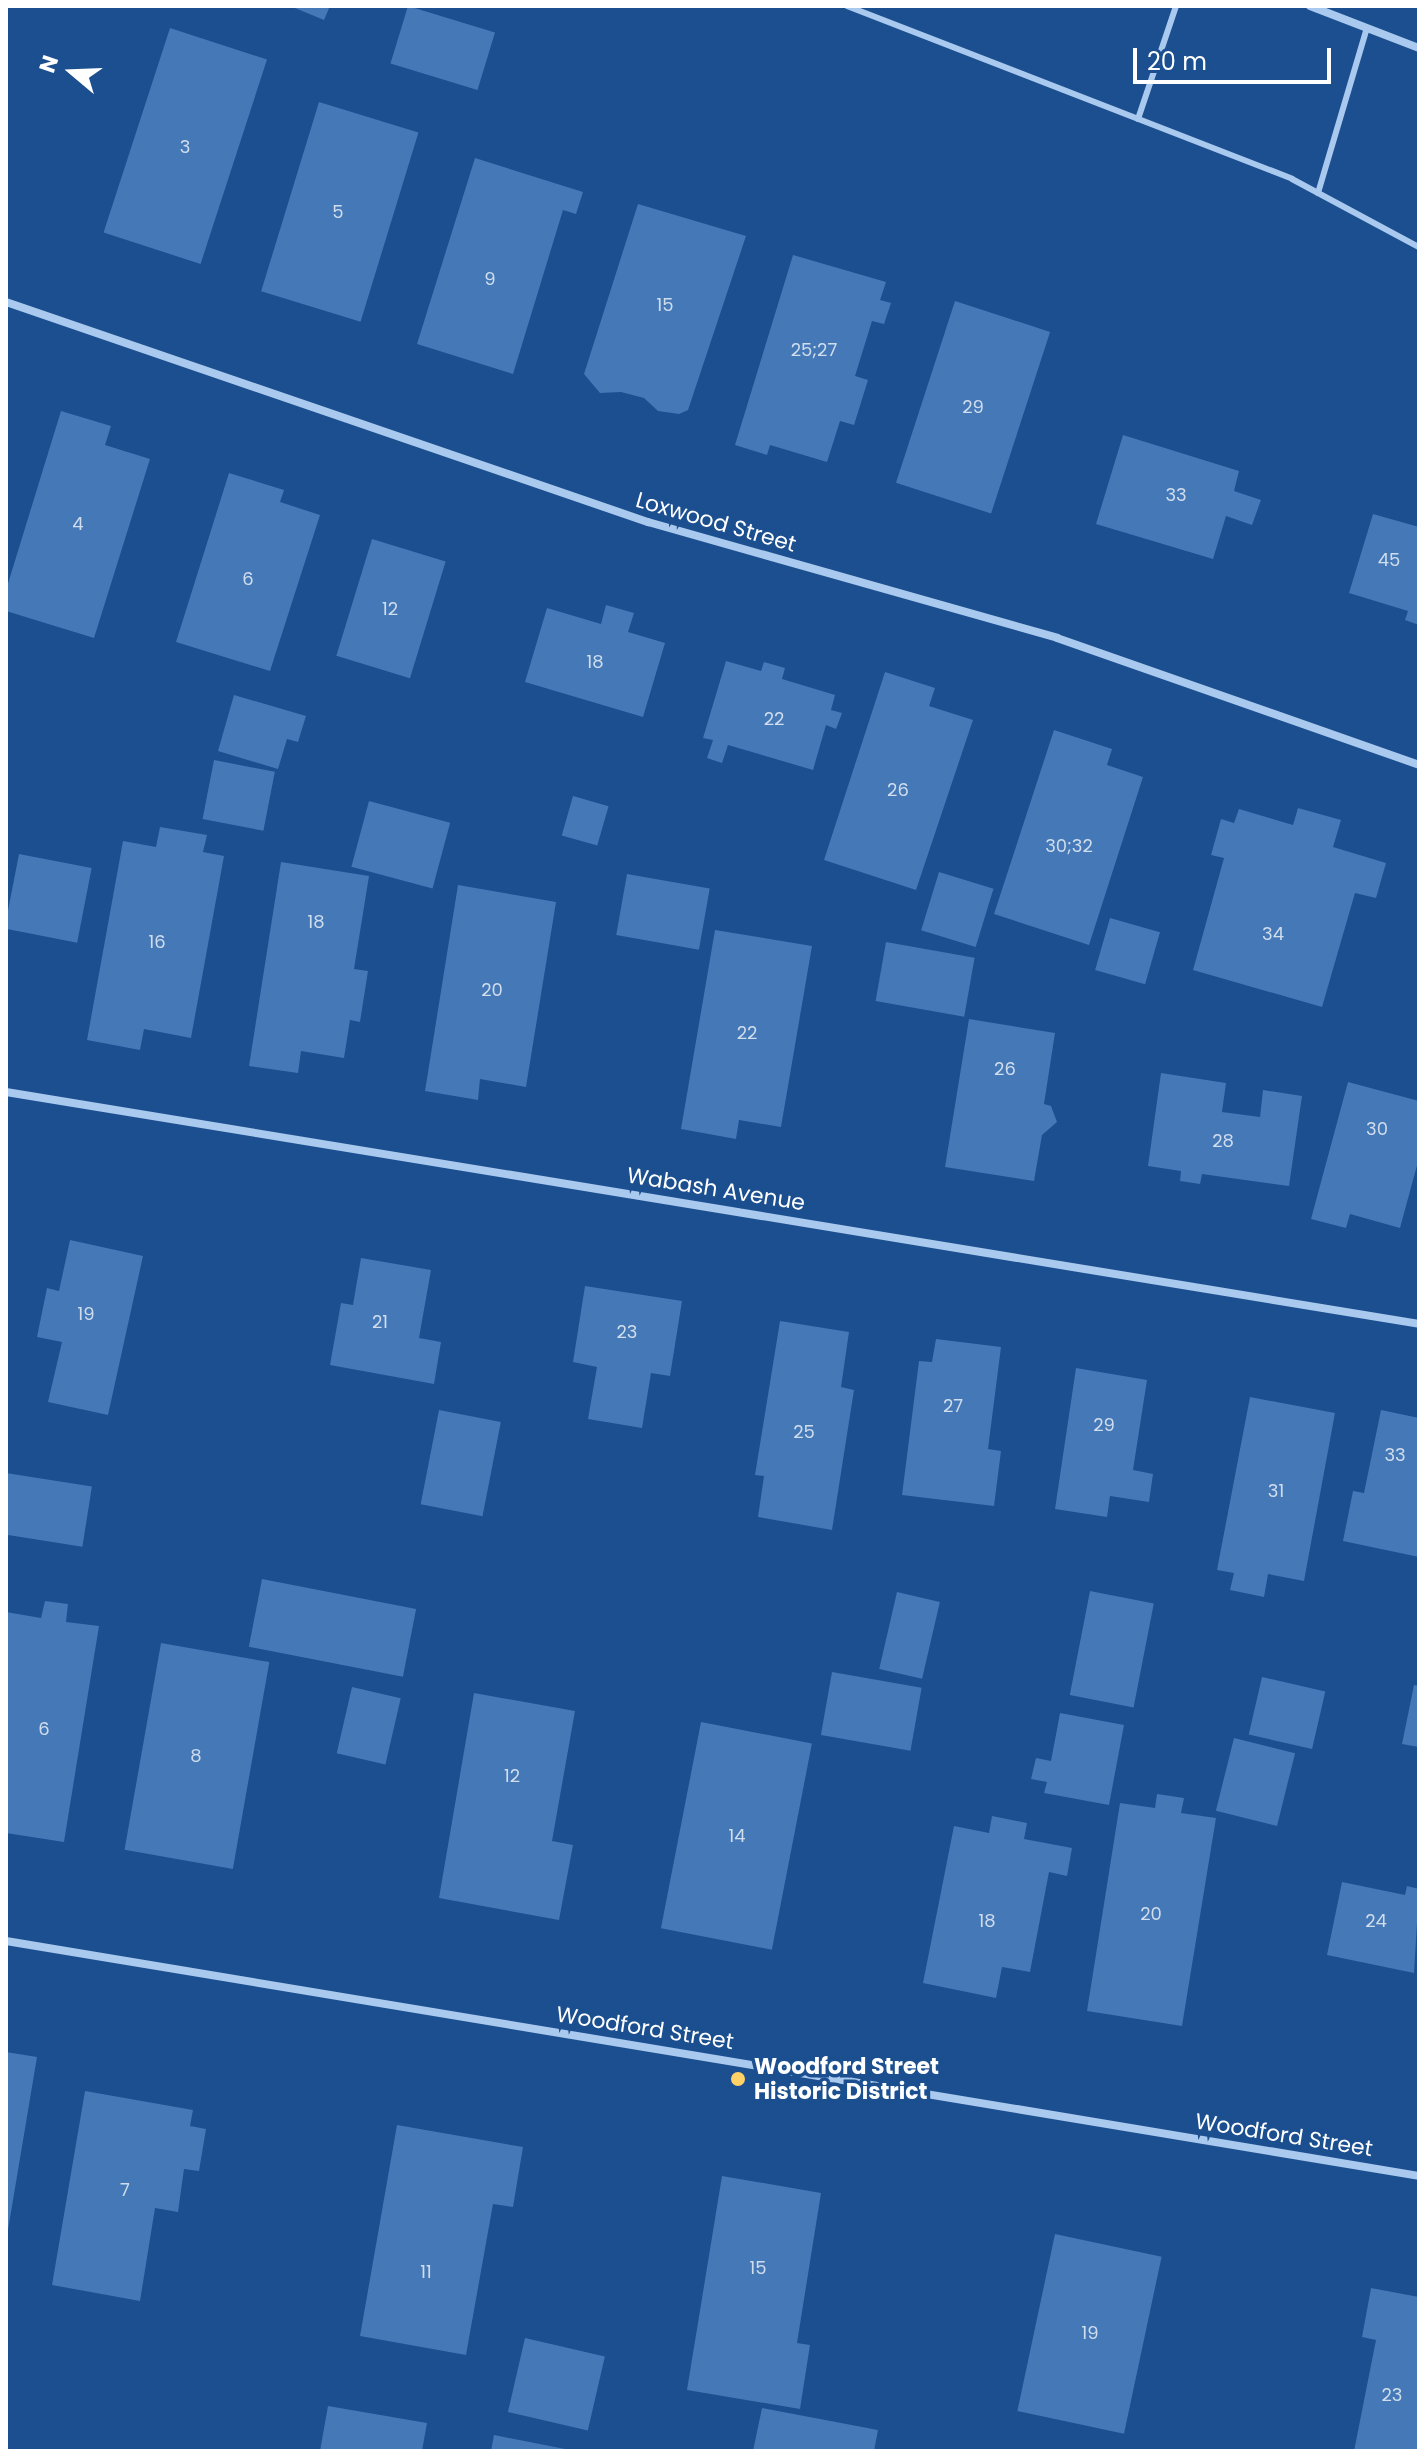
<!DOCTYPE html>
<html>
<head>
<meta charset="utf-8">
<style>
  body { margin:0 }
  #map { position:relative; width:1425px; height:2457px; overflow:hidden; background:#1b4f8f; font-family:Poppins,sans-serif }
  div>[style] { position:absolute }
  .building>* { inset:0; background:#4478b7; transform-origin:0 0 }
  .service>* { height:6px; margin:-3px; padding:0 3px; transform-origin:3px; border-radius:3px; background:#a9c9ee }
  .minor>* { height:8px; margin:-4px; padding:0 4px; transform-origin:4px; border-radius:4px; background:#a9c9ee }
  .dots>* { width:22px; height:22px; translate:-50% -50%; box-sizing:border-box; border:4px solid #1b4f8f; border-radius:50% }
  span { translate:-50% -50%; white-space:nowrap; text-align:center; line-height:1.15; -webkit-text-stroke:7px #1b4f8f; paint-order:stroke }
  .number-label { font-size:18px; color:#d0dded }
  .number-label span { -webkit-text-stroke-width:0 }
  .street-label { font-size:22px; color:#fff }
  .poi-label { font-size:22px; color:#fff; font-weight:700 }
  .left { translate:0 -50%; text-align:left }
  .frame { position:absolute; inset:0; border:8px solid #fff; pointer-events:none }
  .north { position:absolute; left:32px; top:32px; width:80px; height:80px; -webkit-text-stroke:6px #1b4f8f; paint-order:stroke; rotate:289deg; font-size:22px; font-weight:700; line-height:32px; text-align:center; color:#fff }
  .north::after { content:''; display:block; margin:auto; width:28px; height:36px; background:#fff; clip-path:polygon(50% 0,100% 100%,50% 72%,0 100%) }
  .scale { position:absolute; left:1133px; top:48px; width:198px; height:36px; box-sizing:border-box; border:4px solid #fff; border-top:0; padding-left:10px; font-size:24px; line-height:28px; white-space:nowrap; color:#fff; -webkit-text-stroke:6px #1b4f8f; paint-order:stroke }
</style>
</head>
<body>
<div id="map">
  <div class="building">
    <i style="clip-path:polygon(290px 6px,330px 6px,324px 20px)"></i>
    <i style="left:408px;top:6px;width:91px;height:60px;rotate:17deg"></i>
    <i style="left:170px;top:28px;width:102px;height:215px;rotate:18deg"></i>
    <i style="left:319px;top:102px;width:104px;height:198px;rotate:17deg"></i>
    <i style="clip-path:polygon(475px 158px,583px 192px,576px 214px,563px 210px,513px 374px,417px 344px)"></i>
    <i style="clip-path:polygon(638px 204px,746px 236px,688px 410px,679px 414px,658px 411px,644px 398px,621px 392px,600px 393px,584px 374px)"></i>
    <i style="clip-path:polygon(793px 255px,886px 282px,880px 300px,891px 303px,884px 324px,872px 321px,855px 376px,868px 380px,854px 425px,840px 421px,827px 462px,770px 445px,767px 455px,735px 445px)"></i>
    <i style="left:955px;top:301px;width:100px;height:191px;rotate:18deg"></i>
    <i style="clip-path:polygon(61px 411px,111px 426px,105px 445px,150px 459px,94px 638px,6px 611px,6px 590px)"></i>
    <i style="clip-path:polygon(1123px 435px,1239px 471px,1234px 491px,1261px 500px,1252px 525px,1226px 516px,1213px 559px,1096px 524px)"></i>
    <i style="clip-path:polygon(229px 473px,284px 490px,280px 502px,320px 515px,270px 671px,176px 642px)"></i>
    <i style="clip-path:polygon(1373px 514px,1419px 527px,1419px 625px,1405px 620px,1408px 611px,1349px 593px)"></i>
    <i style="left:372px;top:539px;width:77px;height:122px;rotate:17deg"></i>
    <i style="clip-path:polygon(606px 605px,634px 613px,628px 632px,665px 643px,643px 717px,525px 682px,547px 608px,601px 624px)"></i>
    <i style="clip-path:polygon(726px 661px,761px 671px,764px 662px,785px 668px,782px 679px,835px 695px,831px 710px,842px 713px,836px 729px,826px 725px,813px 770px,728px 745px,722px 763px,707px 758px,713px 740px,703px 738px)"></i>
    <i style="clip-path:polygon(885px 672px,935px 688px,929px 706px,973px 720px,916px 890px,824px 860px)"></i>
    <i style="clip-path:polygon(234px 695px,306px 716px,298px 742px,287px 739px,278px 769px,218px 751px)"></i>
    <i style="clip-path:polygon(1054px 730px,1112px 749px,1107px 765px,1143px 777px,1089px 945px,994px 914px)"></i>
    <i style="left:214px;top:760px;width:62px;height:60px;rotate:11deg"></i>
    <i style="left:573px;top:796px;width:37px;height:41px;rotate:16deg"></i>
    <i style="left:369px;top:801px;width:84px;height:68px;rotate:15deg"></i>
    <i style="clip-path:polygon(1298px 808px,1341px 820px,1333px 847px,1386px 863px,1376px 898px,1355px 893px,1322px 1007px,1193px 970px,1224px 858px,1211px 855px,1221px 819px,1234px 823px,1239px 809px,1293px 825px)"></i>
    <i style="clip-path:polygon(160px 827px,207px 835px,203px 852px,224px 856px,191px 1038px,144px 1029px,140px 1050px,87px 1040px,123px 841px,156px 847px)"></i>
    <i style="left:19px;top:854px;width:74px;height:76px;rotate:11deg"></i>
    <i style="clip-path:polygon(281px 862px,369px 876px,354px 969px,368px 971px,360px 1022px,350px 1020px,344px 1058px,301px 1051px,298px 1073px,249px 1066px)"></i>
    <i style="left:939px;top:872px;width:57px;height:61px;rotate:17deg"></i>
    <i style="left:627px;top:874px;width:84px;height:62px;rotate:10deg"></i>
    <i style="clip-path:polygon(458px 885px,556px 902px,526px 1087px,480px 1079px,478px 1100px,425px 1091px)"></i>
    <i style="left:1110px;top:918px;width:52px;height:54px;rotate:16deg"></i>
    <i style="clip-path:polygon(715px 930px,812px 946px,781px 1127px,739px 1120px,736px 1139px,681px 1129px)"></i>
    <i style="left:886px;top:942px;width:90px;height:60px;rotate:10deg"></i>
    <i style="clip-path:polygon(969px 1019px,1055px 1033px,1044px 1104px,1051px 1106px,1057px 1122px,1042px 1135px,1034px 1181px,945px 1167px)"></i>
    <i style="clip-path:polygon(1161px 1073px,1226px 1083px,1222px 1112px,1260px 1117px,1263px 1090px,1302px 1096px,1289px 1186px,1202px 1174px,1200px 1184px,1180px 1181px,1181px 1171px,1148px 1166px)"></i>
    <i style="clip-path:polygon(1348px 1082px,1419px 1101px,1419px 1158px,1400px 1228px,1350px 1214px,1346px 1228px,1311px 1219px)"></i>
    <i style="clip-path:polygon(70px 1240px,143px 1256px,108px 1415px,48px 1402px,62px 1342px,37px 1337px,47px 1288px,59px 1291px)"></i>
    <i style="clip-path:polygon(361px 1258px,431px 1270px,419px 1338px,441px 1342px,434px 1384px,330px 1365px,341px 1303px,353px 1305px)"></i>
    <i style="clip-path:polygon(585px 1286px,682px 1301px,670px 1376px,651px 1373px,642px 1428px,588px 1419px,597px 1367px,573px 1362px)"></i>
    <i style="clip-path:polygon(780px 1321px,849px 1332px,841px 1387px,854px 1390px,832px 1530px,758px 1517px,764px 1476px,755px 1475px)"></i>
    <i style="clip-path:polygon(936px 1339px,1001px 1347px,988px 1449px,1001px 1451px,994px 1506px,902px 1495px,919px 1361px,932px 1362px)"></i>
    <i style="clip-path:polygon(1076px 1368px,1147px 1380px,1133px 1470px,1153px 1474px,1149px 1502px,1110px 1496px,1107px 1517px,1055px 1509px)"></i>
    <i style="clip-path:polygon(1250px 1397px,1335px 1413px,1304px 1581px,1268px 1574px,1264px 1597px,1230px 1590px,1234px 1573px,1217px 1570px)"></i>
    <i style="left:439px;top:1410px;width:63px;height:96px;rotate:11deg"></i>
    <i style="clip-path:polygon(1381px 1410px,1419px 1418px,1419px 1557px,1343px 1541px,1353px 1491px,1364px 1493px)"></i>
    <i style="left:6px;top:1473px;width:87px;height:61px;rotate:9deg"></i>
    <i style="left:262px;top:1579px;width:157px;height:69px;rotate:11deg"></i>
    <i style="left:1090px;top:1591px;width:65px;height:106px;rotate:11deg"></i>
    <i style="left:897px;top:1592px;width:44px;height:79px;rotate:13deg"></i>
    <i style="clip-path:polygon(45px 1601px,68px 1604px,66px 1622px,99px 1626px,64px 1842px,6px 1833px,6px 1612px,41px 1618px)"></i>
    <i style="left:161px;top:1643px;width:110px;height:210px;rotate:10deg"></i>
    <i style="left:832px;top:1672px;width:91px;height:64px;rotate:10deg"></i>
    <i style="left:1262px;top:1677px;width:65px;height:59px;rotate:13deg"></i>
    <i style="clip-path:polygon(1414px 1685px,1419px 1686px,1419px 1747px,1402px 1744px)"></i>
    <i style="left:352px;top:1687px;width:50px;height:68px;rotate:13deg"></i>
    <i style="clip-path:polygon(474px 1693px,575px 1711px,552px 1841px,573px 1845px,559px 1920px,439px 1898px)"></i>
    <i style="clip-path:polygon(1060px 1713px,1124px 1725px,1109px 1805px,1044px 1793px,1047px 1782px,1031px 1779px,1036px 1758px,1051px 1761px)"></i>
    <i style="left:701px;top:1722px;width:113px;height:210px;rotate:11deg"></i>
    <i style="left:1234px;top:1738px;width:63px;height:75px;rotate:14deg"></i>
    <i style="clip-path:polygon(1157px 1794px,1184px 1798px,1181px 1813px,1216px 1818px,1182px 2026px,1087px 2011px,1120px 1803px,1155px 1808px)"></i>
    <i style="clip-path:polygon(992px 1816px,1027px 1823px,1024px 1839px,1072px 1848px,1067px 1876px,1049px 1872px,1030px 1972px,1002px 1967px,996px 1998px,923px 1983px,954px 1826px,989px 1833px)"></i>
    <i style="clip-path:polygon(1342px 1882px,1405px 1895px,1407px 1886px,1419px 1889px,1414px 1973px,1327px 1955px)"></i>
    <i style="clip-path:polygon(6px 2052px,37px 2057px,8px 2230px,6px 2230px)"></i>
    <i style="clip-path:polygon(85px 2091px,193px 2110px,190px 2126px,206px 2129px,199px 2171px,184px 2169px,178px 2212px,155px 2208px,140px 2301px,52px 2285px)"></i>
    <i style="clip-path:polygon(397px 2125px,523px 2147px,513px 2207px,493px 2204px,466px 2355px,360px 2336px)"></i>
    <i style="clip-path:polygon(722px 2176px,821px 2193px,797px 2343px,810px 2345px,800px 2409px,687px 2390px)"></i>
    <i style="left:1055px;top:2234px;width:109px;height:181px;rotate:12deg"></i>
    <i style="clip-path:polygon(1371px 2288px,1419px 2297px,1419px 2451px,1354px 2451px,1376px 2340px,1362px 2337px)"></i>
    <i style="left:525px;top:2338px;width:82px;height:76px;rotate:13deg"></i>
    <i style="clip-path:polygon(328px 2406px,427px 2423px,422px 2451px,320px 2451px)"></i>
    <i style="clip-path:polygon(762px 2408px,878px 2430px,874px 2451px,753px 2451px)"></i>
    <i style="clip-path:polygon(494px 2435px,570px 2450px,570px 2451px,491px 2451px)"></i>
  </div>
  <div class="service">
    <i style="left:847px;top:6px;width:477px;rotate:21.2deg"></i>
    <i style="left:1292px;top:179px;width:144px;rotate:28.2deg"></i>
    <i style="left:1138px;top:119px;width:119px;rotate:-71.4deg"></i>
    <i style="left:1318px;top:193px;width:172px;rotate:-73.5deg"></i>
  </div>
  <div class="minor">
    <i style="left:1310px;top:6px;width:117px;rotate:21.1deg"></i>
    <i style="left:6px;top:302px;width:679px;rotate:18.92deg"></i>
    <i style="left:648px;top:522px;width:425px;rotate:15.8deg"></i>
    <i style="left:1057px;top:638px;width:384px;rotate:19.3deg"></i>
    <i style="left:6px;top:1092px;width:1432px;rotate:9.32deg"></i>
    <i style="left:6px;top:1941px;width:1432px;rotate:9.44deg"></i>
  </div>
  <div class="dots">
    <i style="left:738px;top:2079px;background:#ffd166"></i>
  </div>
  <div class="number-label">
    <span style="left:185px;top:147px">3</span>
    <span style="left:338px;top:212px">5</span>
    <span style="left:490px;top:279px">9</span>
    <span style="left:665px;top:305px">15</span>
    <span style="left:814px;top:350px">25;27</span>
    <span style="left:973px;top:407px">29</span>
    <span style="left:1176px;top:495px">33</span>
    <span style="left:78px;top:524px">4</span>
    <span style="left:1389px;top:560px">45</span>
    <span style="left:248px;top:579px">6</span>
    <span style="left:390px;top:609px">12</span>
    <span style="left:595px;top:662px">18</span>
    <span style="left:774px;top:719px">22</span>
    <span style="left:898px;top:790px">26</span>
    <span style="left:1069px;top:846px">30;32</span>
    <span style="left:316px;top:922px">18</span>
    <span style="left:1273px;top:934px">34</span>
    <span style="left:157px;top:942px">16</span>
    <span style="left:492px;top:990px">20</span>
    <span style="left:747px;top:1033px">22</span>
    <span style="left:1005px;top:1069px">26</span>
    <span style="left:1377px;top:1129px">30</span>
    <span style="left:1223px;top:1141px">28</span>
    <span style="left:86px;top:1314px">19</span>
    <span style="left:380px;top:1322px">21</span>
    <span style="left:627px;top:1332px">23</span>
    <span style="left:953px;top:1406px">27</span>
    <span style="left:1104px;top:1425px">29</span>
    <span style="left:804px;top:1432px">25</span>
    <span style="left:1395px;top:1455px">33</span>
    <span style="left:1276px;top:1491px">31</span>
    <span style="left:44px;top:1729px">6</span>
    <span style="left:196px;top:1756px">8</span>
    <span style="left:512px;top:1776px">12</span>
    <span style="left:737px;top:1836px">14</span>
    <span style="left:1151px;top:1914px">20</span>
    <span style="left:987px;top:1921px">18</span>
    <span style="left:1376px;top:1921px">24</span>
    <span style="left:125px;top:2190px">7</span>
    <span style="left:758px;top:2268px">15</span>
    <span style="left:426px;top:2272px">11</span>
    <span style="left:1090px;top:2333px">19</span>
    <span style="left:1392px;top:2395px">23</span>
  </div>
  <div class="street-label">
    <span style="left:716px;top:522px;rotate:16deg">Loxwood Street</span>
    <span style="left:716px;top:1189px;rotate:9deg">Wabash Avenue</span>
    <span style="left:645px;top:2028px;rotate:9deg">Woodford Street</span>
    <span style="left:1284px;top:2135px;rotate:9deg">Woodford Street</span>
  </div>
  <div class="poi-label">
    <span class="left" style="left:754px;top:2079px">Woodford Street<br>Historic District</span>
  </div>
  <div class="frame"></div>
  <div class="north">N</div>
  <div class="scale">20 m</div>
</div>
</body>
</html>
